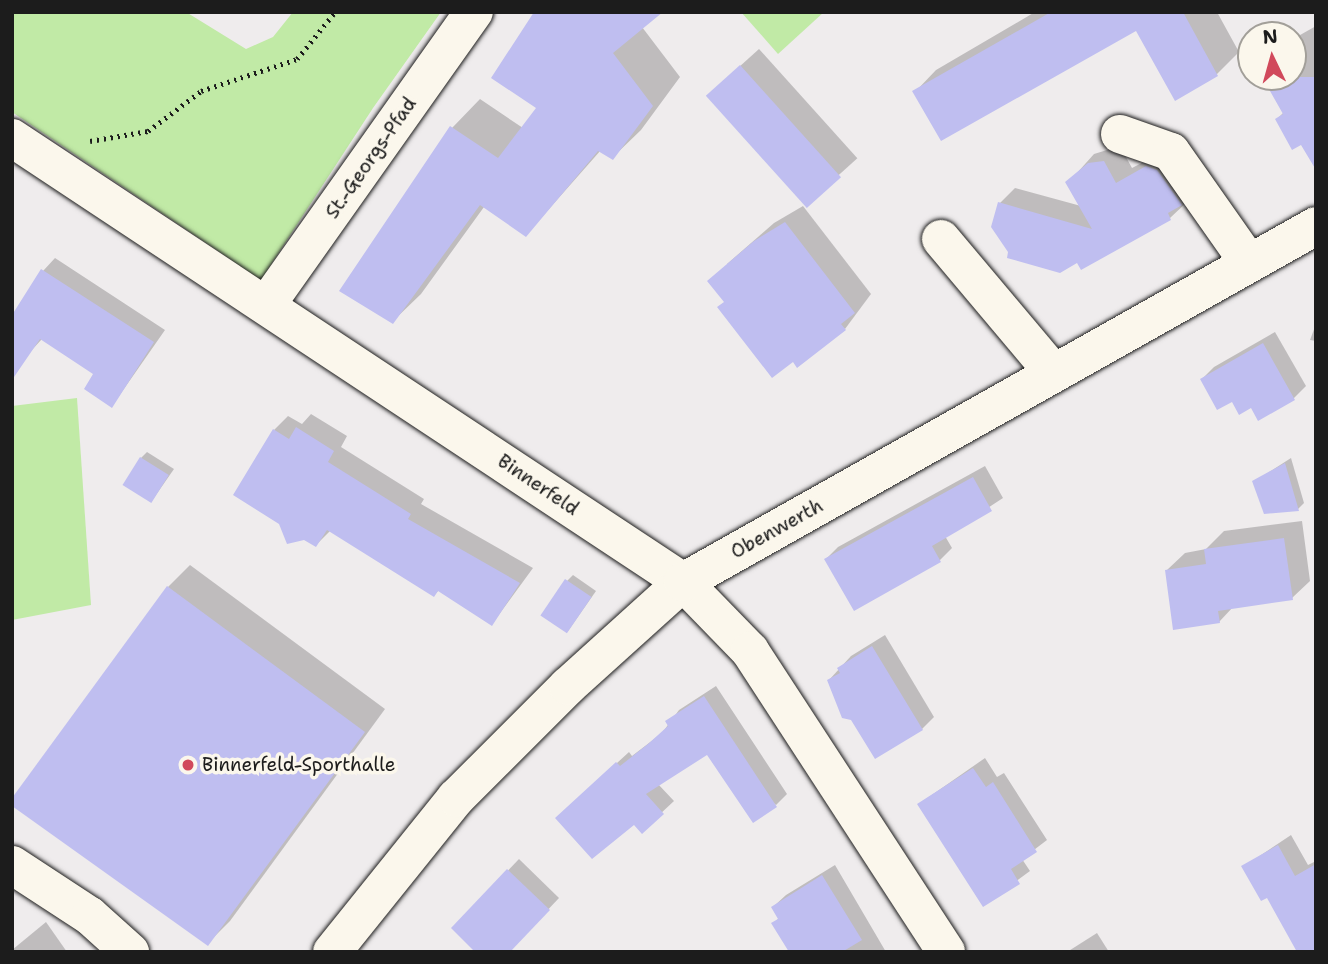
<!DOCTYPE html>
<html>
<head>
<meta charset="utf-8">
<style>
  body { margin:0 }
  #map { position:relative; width:1328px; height:964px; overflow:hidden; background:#efeced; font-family:"Shantell Sans",sans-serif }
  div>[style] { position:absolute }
  .green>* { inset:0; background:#c1eaa6 }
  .shadow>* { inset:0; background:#0003; transform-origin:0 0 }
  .building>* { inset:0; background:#bfbef0; transform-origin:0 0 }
  .path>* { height:4.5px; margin-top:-2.25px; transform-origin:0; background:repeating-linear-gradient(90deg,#1c1c1c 0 2px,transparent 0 7px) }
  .roads { filter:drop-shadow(0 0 2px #1c1c1c) drop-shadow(0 0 2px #1c1c1c) }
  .minor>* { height:38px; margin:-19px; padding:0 19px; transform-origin:19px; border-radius:19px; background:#fbf7ec }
  .dots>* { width:19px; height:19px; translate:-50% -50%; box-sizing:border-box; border:4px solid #fbf7ec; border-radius:50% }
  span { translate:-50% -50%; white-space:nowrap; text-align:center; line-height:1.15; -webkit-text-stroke:7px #fbf7ec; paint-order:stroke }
  .street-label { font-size:19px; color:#1c1c1c }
  .poi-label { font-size:19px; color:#1c1c1c }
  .left { translate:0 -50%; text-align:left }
  .frame { position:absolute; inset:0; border:14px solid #1c1c1c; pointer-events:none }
  .north { position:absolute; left:1237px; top:21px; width:70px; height:70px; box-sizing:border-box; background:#fbf7ec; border:2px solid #a29f99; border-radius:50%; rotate:355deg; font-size:19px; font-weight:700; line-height:28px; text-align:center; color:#1c1c1c }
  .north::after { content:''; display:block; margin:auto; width:24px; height:32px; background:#d1495b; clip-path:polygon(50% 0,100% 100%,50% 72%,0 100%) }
</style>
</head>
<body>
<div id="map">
  <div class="green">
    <i style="clip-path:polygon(12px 12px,186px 12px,246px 49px,273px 37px,293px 12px,441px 12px,373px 108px,261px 280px,12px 112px)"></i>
    <i style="clip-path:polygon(741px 12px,824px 12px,778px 54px)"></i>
    <i style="clip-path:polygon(77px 398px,91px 605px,12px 620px,12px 406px)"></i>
  </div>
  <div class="shadow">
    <i style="clip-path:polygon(1035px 12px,1217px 12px,1239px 52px,1217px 74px,1175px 99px,1137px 28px,915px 92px,936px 70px)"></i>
    <i style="clip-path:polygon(1316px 26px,1316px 135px,1277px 119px,1284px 112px,1264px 77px,1293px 77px,1293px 39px)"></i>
    <i style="clip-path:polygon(642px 27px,680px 77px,641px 130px,612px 158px,601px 150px,526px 235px,484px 207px,421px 294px,392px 322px,452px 128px,480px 99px,523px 128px)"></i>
    <i style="left:759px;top:49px;width:147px;height:69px;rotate:48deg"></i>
    <i style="clip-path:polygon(1120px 146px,1132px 168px,1163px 152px,1186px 203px,1170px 218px,1082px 268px,1078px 261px,1010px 252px,1000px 203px,1015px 188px,1081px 206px,1068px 183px,1094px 154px)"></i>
    <i style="clip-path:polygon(803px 206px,871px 294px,845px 329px,727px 264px,774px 223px)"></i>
    <i style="clip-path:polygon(55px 258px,165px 330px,112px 406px,96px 374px,42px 339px,30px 352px,43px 271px)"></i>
    <i style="clip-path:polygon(1316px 324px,1316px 341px,1310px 340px)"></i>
    <i style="clip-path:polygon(1275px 332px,1306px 386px,1294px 398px,1252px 406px,1233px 400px,1202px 379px,1214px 367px)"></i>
    <i style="clip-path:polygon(311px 414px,347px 436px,341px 447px,424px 499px,421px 504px,533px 568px,492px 624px,439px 590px,434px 595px,331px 530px,316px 545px,274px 430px,288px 416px,302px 424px)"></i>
    <i style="clip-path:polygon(147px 452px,174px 469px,151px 502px,141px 458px)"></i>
    <i style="clip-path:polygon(1291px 458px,1304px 503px,1298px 509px,1265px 512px,1254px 482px)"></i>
    <i style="clip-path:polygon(985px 466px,1003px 498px,945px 536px,952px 548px,940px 560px,826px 559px,838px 547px)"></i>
    <i style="clip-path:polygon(1302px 521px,1310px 581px,1292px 598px,1234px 606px,1219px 622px,1167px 570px,1185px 553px,1206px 549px,1224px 531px)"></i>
    <i style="clip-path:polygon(190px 565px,385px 709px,230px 921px,208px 943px,168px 587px)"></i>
    <i style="clip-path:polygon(573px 575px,596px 591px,568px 631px,567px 581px)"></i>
    <i style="clip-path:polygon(885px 635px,934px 717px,922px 729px,829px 680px,851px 656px)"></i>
    <i style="clip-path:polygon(716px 686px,787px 794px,776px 805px,707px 752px,658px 784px,674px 801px,642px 831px,634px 822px,569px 807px,629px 752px,632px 756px,662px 733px,679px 710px)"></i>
    <i style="clip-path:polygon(985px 758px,997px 777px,1004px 773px,1047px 840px,1022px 859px,1030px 871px,984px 905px,919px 804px)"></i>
    <i style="clip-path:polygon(1291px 835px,1308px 865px,1316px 861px,1316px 937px,1267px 895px,1243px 867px)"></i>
    <i style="clip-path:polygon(519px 859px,559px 898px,508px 952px,453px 928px)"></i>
    <i style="clip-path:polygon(835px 865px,886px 952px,791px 952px,773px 924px,780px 917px,773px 907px,786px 895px)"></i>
    <i style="clip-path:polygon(46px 922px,67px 952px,12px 952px,12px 950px)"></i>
    <i style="clip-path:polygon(1097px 933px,1109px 952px,1067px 952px)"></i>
  </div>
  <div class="building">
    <i style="clip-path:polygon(534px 12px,663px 12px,613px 53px,653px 106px,613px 160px,598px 151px,526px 237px,480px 205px,393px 324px,339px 291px,450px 126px,498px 158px,536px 108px,491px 78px)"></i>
    <i style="clip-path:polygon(1051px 12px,1183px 12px,1218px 76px,1175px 101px,1136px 31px,941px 141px,912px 91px)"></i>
    <i style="left:740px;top:65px;width:151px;height:46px;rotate:48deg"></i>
    <i style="clip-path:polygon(1262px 77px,1316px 77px,1316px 170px,1301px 145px,1292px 150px,1275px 119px,1283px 114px)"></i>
    <i style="clip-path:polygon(1104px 161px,1116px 183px,1146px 166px,1157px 170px,1182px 205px,1168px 213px,1171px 220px,1081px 270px,1077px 263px,1060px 273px,1007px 258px,1008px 252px,991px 227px,998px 202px,1092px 229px,1065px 182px,1088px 163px)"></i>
    <i style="clip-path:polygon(785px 222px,855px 313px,841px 324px,846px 330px,797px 368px,793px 362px,772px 378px,717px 307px,724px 302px,707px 281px,754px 241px)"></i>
    <i style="clip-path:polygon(41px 269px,154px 342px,112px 408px,84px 389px,93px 374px,40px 339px,12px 380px,12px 315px)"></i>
    <i style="clip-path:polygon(1263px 343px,1295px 400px,1258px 421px,1251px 408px,1239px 415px,1232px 402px,1217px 410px,1200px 379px)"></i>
    <i style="clip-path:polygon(296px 427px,334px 451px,328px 462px,411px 514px,408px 519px,520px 583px,492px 626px,438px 591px,434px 597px,327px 530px,316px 547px,304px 540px,287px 544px,279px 524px,233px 495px,273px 429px,289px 439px)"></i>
    <i style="left:140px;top:457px;width:34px;height:33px;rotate:32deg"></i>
    <i style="clip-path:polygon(1285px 463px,1299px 511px,1264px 514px,1252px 481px)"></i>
    <i style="clip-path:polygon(973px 477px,992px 511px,932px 546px,941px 562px,854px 611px,824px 559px)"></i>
    <i style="clip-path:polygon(1284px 538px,1293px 600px,1218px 611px,1220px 623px,1173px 630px,1165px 570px,1206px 564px,1204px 549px)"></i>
    <i style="left:565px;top:579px;width:32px;height:44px;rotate:34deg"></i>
    <i style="clip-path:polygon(167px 586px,365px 732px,208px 946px,12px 806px,12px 798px)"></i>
    <i style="clip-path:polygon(872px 646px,923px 730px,875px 759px,851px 720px,842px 718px,827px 680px,840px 673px,837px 668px)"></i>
    <i style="clip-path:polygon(704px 696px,777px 807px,753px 823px,707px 755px,646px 794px,664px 814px,642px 834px,634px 825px,592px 859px,555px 818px,616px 762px,620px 766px,648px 744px,668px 726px,665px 721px)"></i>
    <i style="clip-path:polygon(973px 768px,986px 787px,993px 782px,1037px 852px,1011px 869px,1020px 884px,983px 907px,917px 804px)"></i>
    <i style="clip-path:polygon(1278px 845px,1295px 876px,1316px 864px,1316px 952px,1297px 952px,1267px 898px,1261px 901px,1241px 866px)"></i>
    <i style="clip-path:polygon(507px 869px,550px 910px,510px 952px,475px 952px,451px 928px)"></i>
    <i style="clip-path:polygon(822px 875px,862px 940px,842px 952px,789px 952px,771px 923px,778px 919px,771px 907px)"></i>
  </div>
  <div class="path">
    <i style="left:90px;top:141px;width:59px;rotate:-9.8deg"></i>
    <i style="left:148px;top:131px;width:66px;rotate:-37deg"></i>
    <i style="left:201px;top:91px;width:101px;rotate:-18.4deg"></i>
    <i style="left:297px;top:59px;width:60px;rotate:-51deg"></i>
  </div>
  <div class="roads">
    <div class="minor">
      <i style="left:1120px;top:134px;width:54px;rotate:19.4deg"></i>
      <i style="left:1171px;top:152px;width:136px;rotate:54.9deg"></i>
      <i style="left:12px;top:138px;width:805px;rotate:33.49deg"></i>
      <i style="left:683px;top:582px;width:96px;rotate:45.8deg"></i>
      <i style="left:750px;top:651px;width:359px;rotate:56.9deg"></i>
      <i style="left:941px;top:239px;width:175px;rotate:49.9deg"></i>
      <i style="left:267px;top:304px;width:358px;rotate:-54.7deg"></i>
      <i style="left:12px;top:865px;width:93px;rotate:33.2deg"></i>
      <i style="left:90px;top:916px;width:54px;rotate:42deg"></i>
      <i style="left:332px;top:952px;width:198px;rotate:-51.2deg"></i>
      <i style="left:456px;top:798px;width:158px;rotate:-45deg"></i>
      <i style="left:568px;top:686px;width:155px;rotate:-42.1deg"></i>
      <i style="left:683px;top:582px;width:726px;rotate:-29.35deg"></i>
    </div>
  </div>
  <div class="dots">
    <i style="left:188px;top:765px;background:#d1495b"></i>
  </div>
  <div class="street-label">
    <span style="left:371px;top:158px;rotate:-55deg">St.-Georgs-Pfad</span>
    <span style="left:538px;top:485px;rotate:34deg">Binnerfeld</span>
    <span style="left:777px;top:529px;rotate:-29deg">Obenwerth</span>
  </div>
  <div class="poi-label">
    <span class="left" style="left:202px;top:765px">Binnerfeld-Sporthalle</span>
  </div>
  <div class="frame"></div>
  <div class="north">N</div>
</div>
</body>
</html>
